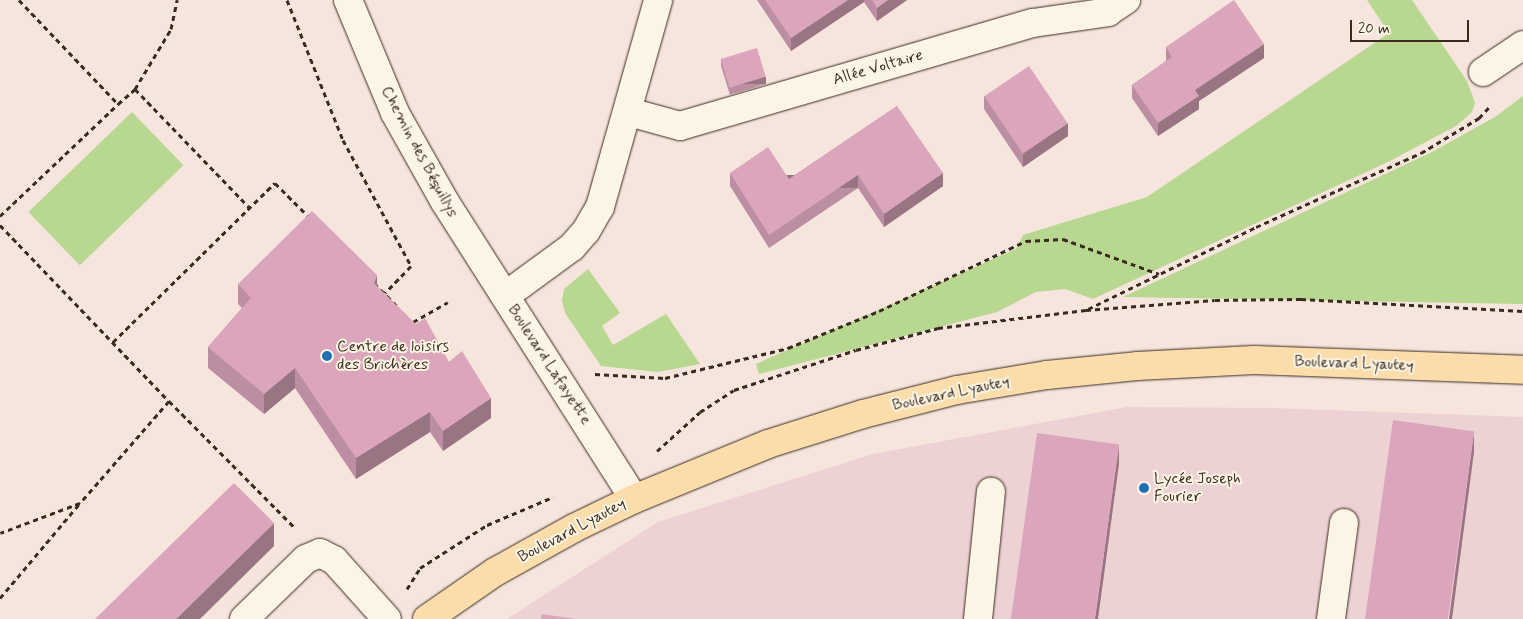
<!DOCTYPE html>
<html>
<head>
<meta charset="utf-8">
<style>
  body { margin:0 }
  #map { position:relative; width:1523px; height:619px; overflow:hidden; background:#f5e5dd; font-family:Mynerve,sans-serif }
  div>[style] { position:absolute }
  .built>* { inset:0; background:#edd2d3 }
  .green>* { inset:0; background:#b8d790; transform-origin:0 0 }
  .path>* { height:3px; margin-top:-1.5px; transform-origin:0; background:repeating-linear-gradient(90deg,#3b2a1e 0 5px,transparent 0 9px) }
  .roads { filter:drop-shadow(0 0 1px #3b2a1e) drop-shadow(0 0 1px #3b2a1e) }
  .minor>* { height:28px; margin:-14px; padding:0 14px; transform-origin:14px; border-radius:14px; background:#fcf5e5 }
  .major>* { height:28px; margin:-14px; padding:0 14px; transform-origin:14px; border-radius:14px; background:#faddab }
  .wall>* { inset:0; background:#bc8ea1 }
  .shaded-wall>* { inset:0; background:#997483; transform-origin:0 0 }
  .building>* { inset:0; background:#dba5bb; transform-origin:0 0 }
  .dots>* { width:14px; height:14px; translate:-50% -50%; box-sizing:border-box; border:2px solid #fcf5e5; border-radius:50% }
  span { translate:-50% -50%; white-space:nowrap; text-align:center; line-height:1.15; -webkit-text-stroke:4px #fcf5e5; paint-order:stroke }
  .street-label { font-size:16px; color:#3b2a1e }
  .poi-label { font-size:16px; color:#3b2a1e }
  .left { translate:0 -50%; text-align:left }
  .scale { position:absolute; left:1350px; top:20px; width:119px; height:22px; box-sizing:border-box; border:2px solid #3b2a1e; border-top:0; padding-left:6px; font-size:15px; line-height:18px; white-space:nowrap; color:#3b2a1e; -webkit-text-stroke:4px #fcf5e5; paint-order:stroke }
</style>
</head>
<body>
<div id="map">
  <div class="built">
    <i style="clip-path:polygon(1127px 407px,1269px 408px,1523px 417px,1523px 619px,507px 619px,658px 522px,873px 454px)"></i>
  </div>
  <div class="green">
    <i style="clip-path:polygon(1367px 0,1412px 0,1467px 81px,1475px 103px,1472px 112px,1456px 126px,1390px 161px,1093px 299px,1065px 289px,1036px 292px,997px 312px,759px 374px,756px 364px,1016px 249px,1023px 235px,1147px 197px,1389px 33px)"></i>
    <i style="clip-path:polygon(1523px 96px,1523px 304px,1123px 297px,1430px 153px,1495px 117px)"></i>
    <i style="left:132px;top:112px;width:74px;height:144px;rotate:46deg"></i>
    <i style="clip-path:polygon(588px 269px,620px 313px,602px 326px,613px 345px,666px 314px,700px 364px,658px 372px,601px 366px,565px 313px,562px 300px,564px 289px)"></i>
  </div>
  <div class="path">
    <i style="left:19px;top:0;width:144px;rotate:46.4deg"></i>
    <i style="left:118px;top:104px;width:23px;rotate:-41deg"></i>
    <i style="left:135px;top:89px;width:70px;rotate:-59deg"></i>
    <i style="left:171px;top:29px;width:30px;rotate:-78deg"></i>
    <i style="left:287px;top:0;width:151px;rotate:68.2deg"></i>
    <i style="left:343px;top:140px;width:143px;rotate:61.6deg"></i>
    <i style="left:411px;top:266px;width:37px;rotate:134deg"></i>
    <i style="left:135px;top:89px;width:165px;rotate:46deg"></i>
    <i style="left:0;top:216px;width:163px;rotate:-43.5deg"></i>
    <i style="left:0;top:225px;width:244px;rotate:46.2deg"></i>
    <i style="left:169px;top:401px;width:135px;rotate:131.1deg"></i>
    <i style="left:80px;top:503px;width:85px;rotate:159.4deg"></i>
    <i style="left:374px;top:283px;width:34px;rotate:45deg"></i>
    <i style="left:1088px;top:309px;width:187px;rotate:-26deg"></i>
    <i style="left:1256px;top:227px;width:181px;rotate:-24.2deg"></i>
    <i style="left:1421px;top:153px;width:68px;rotate:-31.1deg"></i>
    <i style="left:1479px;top:118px;width:16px;rotate:-47deg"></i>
    <i style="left:413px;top:322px;width:40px;rotate:-29.7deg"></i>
    <i style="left:113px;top:342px;width:227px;rotate:-44.5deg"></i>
    <i style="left:275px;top:183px;width:49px;rotate:45deg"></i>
    <i style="left:595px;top:374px;width:70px;rotate:3.3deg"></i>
    <i style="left:665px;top:378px;width:127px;rotate:-13.7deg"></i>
    <i style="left:788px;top:348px;width:98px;rotate:-22.1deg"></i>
    <i style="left:879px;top:311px;width:163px;rotate:-25.5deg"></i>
    <i style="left:1026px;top:241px;width:37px;rotate:-3deg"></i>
    <i style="left:1063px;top:239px;width:102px;rotate:20deg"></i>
    <i style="left:169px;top:401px;width:177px;rotate:45.2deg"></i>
    <i style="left:657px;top:451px;width:58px;rotate:-42.2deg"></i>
    <i style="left:700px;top:412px;width:40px;rotate:-32.9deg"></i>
    <i style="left:734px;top:390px;width:128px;rotate:-18.2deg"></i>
    <i style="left:856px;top:350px;width:85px;rotate:-15deg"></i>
    <i style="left:938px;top:328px;width:149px;rotate:-6.9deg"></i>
    <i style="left:1086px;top:310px;width:129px;rotate:-4.4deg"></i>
    <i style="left:1215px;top:300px;width:86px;rotate:-0.7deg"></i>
    <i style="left:1301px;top:299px;width:222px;rotate:3.1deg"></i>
    <i style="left:407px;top:589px;width:25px;rotate:-58deg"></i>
    <i style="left:420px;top:568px;width:80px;rotate:-32.7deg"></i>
    <i style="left:487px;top:525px;width:72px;rotate:-23deg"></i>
    <i style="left:0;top:598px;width:124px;rotate:-49.9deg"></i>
  </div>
  <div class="roads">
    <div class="minor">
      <i style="left:348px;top:0;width:122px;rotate:67.4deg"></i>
      <i style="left:395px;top:113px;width:102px;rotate:60.7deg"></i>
      <i style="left:445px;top:202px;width:352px;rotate:57.5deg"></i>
      <i style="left:1483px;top:72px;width:48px;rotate:-34deg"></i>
      <i style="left:629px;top:112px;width:53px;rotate:15.4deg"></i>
      <i style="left:680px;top:126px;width:368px;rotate:-16.3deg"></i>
      <i style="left:1033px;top:23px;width:76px;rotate:-8.3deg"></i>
      <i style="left:1108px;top:12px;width:22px;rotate:-34deg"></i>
      <i style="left:505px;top:296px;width:83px;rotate:-36.2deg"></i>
      <i style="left:572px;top:247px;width:21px;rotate:-49deg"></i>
      <i style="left:586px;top:231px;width:28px;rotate:-60deg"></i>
      <i style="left:600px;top:207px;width:215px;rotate:-74.3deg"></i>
      <i style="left:244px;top:619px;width:86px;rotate:-44.1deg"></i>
      <i style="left:306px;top:559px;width:15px;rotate:-23deg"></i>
      <i style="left:320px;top:553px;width:16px;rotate:27deg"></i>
      <i style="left:334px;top:560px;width:79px;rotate:48.1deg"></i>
      <i style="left:978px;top:619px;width:128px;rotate:-84.2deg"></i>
      <i style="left:1331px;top:619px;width:97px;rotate:-82.3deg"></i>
    </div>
    <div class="major">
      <i style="left:427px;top:619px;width:83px;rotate:-34.7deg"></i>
      <i style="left:495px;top:572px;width:90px;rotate:-29.1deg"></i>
      <i style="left:574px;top:528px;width:67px;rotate:-25.8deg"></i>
      <i style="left:634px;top:499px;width:145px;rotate:-22.3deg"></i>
      <i style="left:768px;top:444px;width:100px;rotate:-17.5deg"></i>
      <i style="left:863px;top:414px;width:97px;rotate:-14.3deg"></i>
      <i style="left:957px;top:390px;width:91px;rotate:-9.5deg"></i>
      <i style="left:1047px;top:375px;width:90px;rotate:-5.7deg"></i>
      <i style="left:1137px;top:366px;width:117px;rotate:-2.9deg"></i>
      <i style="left:1254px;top:360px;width:269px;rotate:2.1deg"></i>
    </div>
  </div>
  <div class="wall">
    <i style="clip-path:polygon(757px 0,907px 0,877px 21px,864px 2px,791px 51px)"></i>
    <i style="clip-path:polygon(1166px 47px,1264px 58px,1199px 101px,1199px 109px,1158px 136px,1132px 98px,1132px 85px,1166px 61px)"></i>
    <i style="clip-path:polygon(721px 59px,766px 84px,730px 95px,721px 66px)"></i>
    <i style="clip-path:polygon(984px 96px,1068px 136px,1023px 167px,984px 109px)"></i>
    <i style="clip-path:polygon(897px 106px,943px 186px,884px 227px,858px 188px,769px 248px,730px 186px,730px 173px,789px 179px)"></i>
    <i style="clip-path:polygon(238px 284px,377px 286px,449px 362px,491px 418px,443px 451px,430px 432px,356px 479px,295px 388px,264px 414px,208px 368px,208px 347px,242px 308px,238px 304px)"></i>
  </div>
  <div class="shaded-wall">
    <i style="clip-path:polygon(848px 0,864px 0,864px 2px,791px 51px,791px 38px)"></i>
    <i style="clip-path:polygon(888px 0,907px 0,877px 21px,877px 8px)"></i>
    <i style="clip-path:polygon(1264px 44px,1264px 58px,1199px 101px,1199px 109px,1158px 136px,1158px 123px,1195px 90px)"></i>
    <i style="left:766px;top:77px;width:7px;height:38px;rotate:90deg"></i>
    <i style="clip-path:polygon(1068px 123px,1068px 136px,1023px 167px,1023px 154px)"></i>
    <i style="clip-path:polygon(943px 173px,943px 186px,884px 227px,884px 214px)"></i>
    <i style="left:858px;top:175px;width:13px;height:107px;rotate:90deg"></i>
    <i style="clip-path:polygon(377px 275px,377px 295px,374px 283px)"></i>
    <i style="clip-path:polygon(295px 368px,295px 388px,264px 414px,264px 394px)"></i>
    <i style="clip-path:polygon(491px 398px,491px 418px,443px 451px,443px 431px)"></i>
    <i style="clip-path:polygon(430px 412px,430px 432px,356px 479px,356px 458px)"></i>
    <i style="clip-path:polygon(1474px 432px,1474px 452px,1452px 619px,1449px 619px)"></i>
    <i style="clip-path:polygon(1119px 444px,1119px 464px,1098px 619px,1095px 619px)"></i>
    <i style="clip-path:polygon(274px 523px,274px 546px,200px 619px,176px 619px)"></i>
  </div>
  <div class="building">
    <i style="clip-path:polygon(765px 0,848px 0,791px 38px)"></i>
    <i style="clip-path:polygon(872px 0,888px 0,877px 8px)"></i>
    <i style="clip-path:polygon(1234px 0,1264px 44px,1195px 90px,1199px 96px,1158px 123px,1132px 85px,1172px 57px,1166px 47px)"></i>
    <i style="left:757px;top:48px;width:30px;height:38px;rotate:73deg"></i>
    <i style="left:1029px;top:66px;width:69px;height:54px;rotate:56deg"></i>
    <i style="clip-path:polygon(897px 106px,943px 173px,884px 214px,858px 175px,769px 235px,730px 173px,768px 147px,789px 179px)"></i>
    <i style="clip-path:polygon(312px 211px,377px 275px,374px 283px,416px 324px,425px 318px,449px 362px,462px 351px,491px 398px,443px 431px,430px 412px,356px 458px,295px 368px,264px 394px,208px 347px,251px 298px,238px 284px)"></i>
    <i style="left:1393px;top:420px;width:82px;height:201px;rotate:8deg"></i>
    <i style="left:1037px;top:433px;width:83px;height:188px;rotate:8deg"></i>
    <i style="clip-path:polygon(234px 483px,274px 523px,176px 619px,95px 619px)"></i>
    <i style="clip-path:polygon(542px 614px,576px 619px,541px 619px)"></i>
  </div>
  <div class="dots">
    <i style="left:327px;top:356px;background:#1f6fb2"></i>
    <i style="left:1144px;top:488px;background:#1f6fb2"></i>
  </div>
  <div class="street-label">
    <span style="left:878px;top:68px;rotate:-16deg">Allée Voltaire</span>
    <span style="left:419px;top:152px;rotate:62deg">Chemin des Béquillys</span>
    <span style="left:1354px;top:364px;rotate:2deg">Boulevard Lyautey</span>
    <span style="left:549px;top:365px;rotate:57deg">Boulevard Lafayette</span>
    <span style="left:951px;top:394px;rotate:-12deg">Boulevard Lyautey</span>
    <span style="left:572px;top:531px;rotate:-28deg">Boulevard Lyautey</span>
  </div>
  <div class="poi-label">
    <span class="left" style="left:337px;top:356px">Centre de loisirs<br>des Brichères</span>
    <span class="left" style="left:1154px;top:488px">Lycée Joseph<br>Fourier</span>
  </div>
  <div class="scale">20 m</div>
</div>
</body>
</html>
